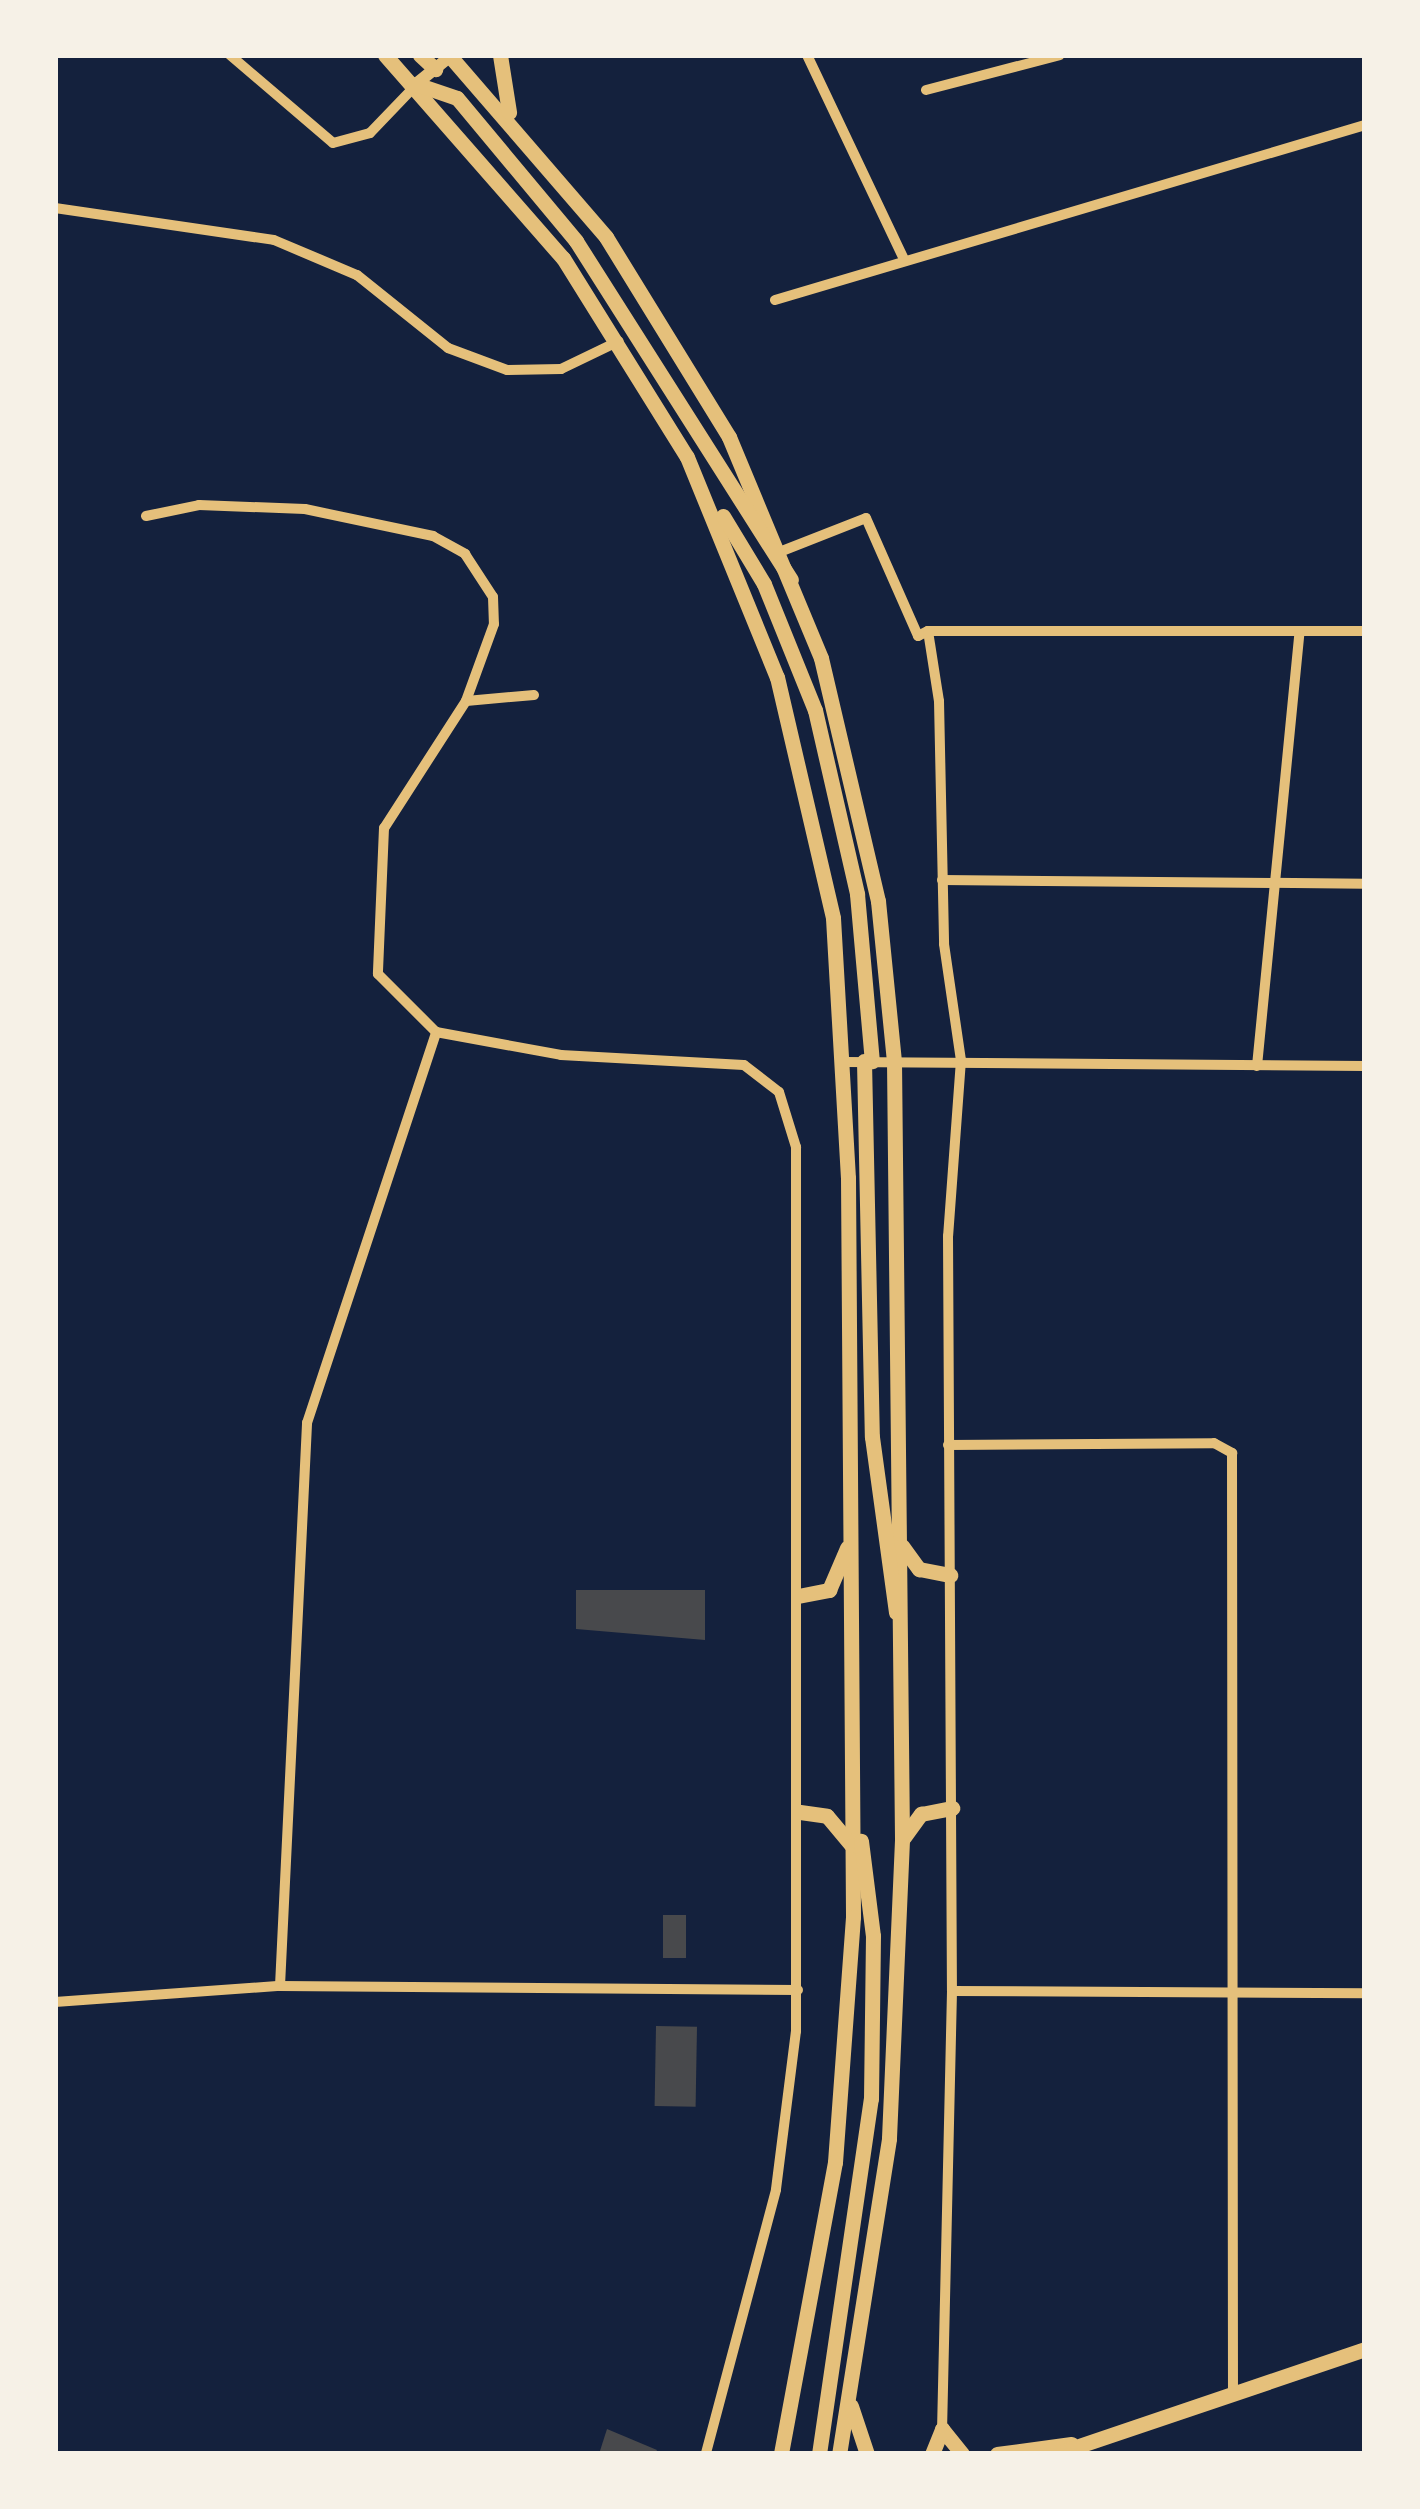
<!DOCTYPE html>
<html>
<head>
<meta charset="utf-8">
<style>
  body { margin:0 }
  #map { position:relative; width:1420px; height:2509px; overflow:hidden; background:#14213d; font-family:Cabin,sans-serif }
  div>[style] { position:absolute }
  .building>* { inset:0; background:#48494c; transform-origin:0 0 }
  .minor>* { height:10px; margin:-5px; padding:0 5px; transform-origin:5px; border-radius:5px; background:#e5c07b }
  .tertiary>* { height:12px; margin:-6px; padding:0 6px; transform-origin:6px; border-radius:6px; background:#e5c07b }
  .primary>* { height:15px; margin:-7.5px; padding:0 7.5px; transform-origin:7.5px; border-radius:7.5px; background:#e5c07b }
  span { translate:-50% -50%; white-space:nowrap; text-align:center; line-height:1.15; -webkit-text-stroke:9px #f6f1e7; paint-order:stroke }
  .frame { position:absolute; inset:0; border:58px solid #f6f1e7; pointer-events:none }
</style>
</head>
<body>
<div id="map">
  <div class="building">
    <i style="clip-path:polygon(576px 1590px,705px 1590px,705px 1640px,576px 1629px)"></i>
    <i style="left:663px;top:1915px;width:23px;height:43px"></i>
    <i style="left:656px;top:2026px;width:41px;height:80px;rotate:1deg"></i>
    <i style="clip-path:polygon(607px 2429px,657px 2450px,655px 2454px,599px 2454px)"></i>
  </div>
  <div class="minor">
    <i style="left:230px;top:55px;width:135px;rotate:40.5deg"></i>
    <i style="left:333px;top:143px;width:38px;rotate:-15deg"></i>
    <i style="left:370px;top:133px;width:66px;rotate:-46.2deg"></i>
    <i style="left:807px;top:55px;width:228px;rotate:64.6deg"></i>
    <i style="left:926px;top:90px;width:138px;rotate:-14.6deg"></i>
    <i style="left:55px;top:208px;width:221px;rotate:8.3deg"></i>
    <i style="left:274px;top:240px;width:90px;rotate:22.9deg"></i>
    <i style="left:357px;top:275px;width:117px;rotate:38.7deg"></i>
    <i style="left:448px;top:348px;width:63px;rotate:20.4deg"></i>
    <i style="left:507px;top:370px;width:54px;rotate:-1.1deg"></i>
    <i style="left:561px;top:369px;width:64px;rotate:-25.8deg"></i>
    <i style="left:775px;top:300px;width:615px;rotate:-16.52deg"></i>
    <i style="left:146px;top:516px;width:54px;rotate:-11.7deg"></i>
    <i style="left:199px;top:505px;width:106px;rotate:2.2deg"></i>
    <i style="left:305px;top:509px;width:131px;rotate:11.9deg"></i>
    <i style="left:433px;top:536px;width:37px;rotate:29deg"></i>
    <i style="left:465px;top:554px;width:51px;rotate:56.9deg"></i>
    <i style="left:493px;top:597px;width:27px;rotate:88deg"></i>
    <i style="left:494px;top:624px;width:82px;rotate:110deg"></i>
    <i style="left:782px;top:551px;width:90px;rotate:-21.4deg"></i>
    <i style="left:866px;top:518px;width:129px;rotate:66.2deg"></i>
    <i style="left:918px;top:636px;width:11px;rotate:-27deg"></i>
    <i style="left:928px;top:631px;width:71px;rotate:81.1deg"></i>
    <i style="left:939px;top:701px;width:243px;rotate:88.8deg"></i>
    <i style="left:944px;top:944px;width:117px;rotate:81.7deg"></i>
    <i style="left:961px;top:1060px;width:176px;rotate:94.2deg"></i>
    <i style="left:948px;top:1236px;width:755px;rotate:89.7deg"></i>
    <i style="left:952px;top:1991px;width:438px;rotate:91.3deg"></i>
    <i style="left:928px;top:631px;width:437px"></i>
    <i style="left:534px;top:695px;width:68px;rotate:175deg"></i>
    <i style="left:466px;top:701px;width:151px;rotate:122.8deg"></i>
    <i style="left:384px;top:828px;width:146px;rotate:92.4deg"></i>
    <i style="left:378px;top:974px;width:82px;rotate:45deg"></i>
    <i style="left:436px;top:1032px;width:127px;rotate:10.4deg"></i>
    <i style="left:561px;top:1055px;width:183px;rotate:3.1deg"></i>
    <i style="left:744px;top:1065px;width:44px;rotate:37.6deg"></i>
    <i style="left:779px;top:1092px;width:58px;rotate:72.8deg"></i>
    <i style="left:796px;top:1147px;width:884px;rotate:90deg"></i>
    <i style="left:796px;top:2031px;width:160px;rotate:97.2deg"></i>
    <i style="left:776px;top:2190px;width:273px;rotate:104.9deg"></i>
    <i style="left:942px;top:880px;width:423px;rotate:0.5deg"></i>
    <i style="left:845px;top:1062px;width:520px;rotate:0.44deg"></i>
    <i style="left:1257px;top:1066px;width:437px;rotate:-84.4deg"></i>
    <i style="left:948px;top:1445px;width:266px;rotate:-0.4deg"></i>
    <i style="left:1214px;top:1443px;width:21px;rotate:29deg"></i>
    <i style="left:1232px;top:1453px;width:938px;rotate:89.94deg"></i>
    <i style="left:280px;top:1986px;width:564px;rotate:-87.25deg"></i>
    <i style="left:307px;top:1423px;width:412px;rotate:-71.7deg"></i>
    <i style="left:952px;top:1991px;width:413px;rotate:0.3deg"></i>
    <i style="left:55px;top:2002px;width:226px;rotate:-4.1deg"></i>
    <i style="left:280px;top:1986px;width:518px;rotate:0.44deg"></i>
  </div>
  <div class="tertiary">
    <i style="left:416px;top:84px;width:46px;rotate:-38.9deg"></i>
  </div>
  <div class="primary">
    <i style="left:385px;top:55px;width:270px;rotate:48.8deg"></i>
    <i style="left:563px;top:258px;width:234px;rotate:58.1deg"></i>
    <i style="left:687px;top:457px;width:238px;rotate:67.8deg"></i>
    <i style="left:777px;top:677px;width:247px;rotate:76.9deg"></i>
    <i style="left:833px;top:918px;width:260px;rotate:86.7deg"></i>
    <i style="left:848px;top:1178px;width:739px;rotate:89.61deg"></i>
    <i style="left:853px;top:1917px;width:246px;rotate:94.2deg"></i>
    <i style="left:835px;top:2162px;width:297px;rotate:100.5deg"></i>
    <i style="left:420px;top:55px;width:21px;rotate:43deg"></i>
    <i style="left:449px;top:55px;width:240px;rotate:49.2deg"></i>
    <i style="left:606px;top:237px;width:235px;rotate:58.4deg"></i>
    <i style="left:729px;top:437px;width:239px;rotate:67.4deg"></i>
    <i style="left:821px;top:658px;width:250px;rotate:76.8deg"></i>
    <i style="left:878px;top:901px;width:161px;rotate:84.3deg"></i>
    <i style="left:894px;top:1061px;width:779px;rotate:89.41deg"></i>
    <i style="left:902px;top:1840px;width:299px;rotate:92.5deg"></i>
    <i style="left:889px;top:2139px;width:319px;rotate:99deg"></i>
    <i style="left:500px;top:55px;width:58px;rotate:81deg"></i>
    <i style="left:416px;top:84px;width:43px;rotate:18.9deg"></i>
    <i style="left:457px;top:98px;width:186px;rotate:50.2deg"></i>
    <i style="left:576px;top:241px;width:401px;rotate:57.6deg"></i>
    <i style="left:723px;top:516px;width:79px;rotate:58.9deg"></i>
    <i style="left:764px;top:584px;width:136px;rotate:68deg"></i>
    <i style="left:815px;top:710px;width:189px;rotate:77.1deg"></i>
    <i style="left:857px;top:894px;width:168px;rotate:84.9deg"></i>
    <i style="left:864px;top:1061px;width:376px;rotate:88.8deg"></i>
    <i style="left:872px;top:1437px;width:177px;rotate:82.2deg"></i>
    <i style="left:902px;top:1546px;width:29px;rotate:54deg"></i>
    <i style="left:919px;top:1569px;width:32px;rotate:11deg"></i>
    <i style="left:798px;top:1596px;width:32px;rotate:-11deg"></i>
    <i style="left:829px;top:1590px;width:46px;rotate:-66.8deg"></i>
    <i style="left:800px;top:1812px;width:27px;rotate:8deg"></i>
    <i style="left:827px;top:1816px;width:38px;rotate:50deg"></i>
    <i style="left:904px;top:1837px;width:29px;rotate:-54deg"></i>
    <i style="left:921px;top:1814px;width:32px;rotate:-11deg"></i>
    <i style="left:851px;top:2406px;width:51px;rotate:71.6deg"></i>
    <i style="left:942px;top:2429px;width:32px;rotate:51deg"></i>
    <i style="left:819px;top:2454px;width:359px;rotate:-81.7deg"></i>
    <i style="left:871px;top:2099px;width:163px;rotate:-89.3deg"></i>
    <i style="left:873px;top:1936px;width:96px;rotate:-97.2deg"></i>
    <i style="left:932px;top:2454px;width:27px;rotate:-68deg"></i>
    <i style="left:997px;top:2454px;width:75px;rotate:-7.7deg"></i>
    <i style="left:1055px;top:2454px;width:327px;rotate:-18.7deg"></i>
  </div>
  <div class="frame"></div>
</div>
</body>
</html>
